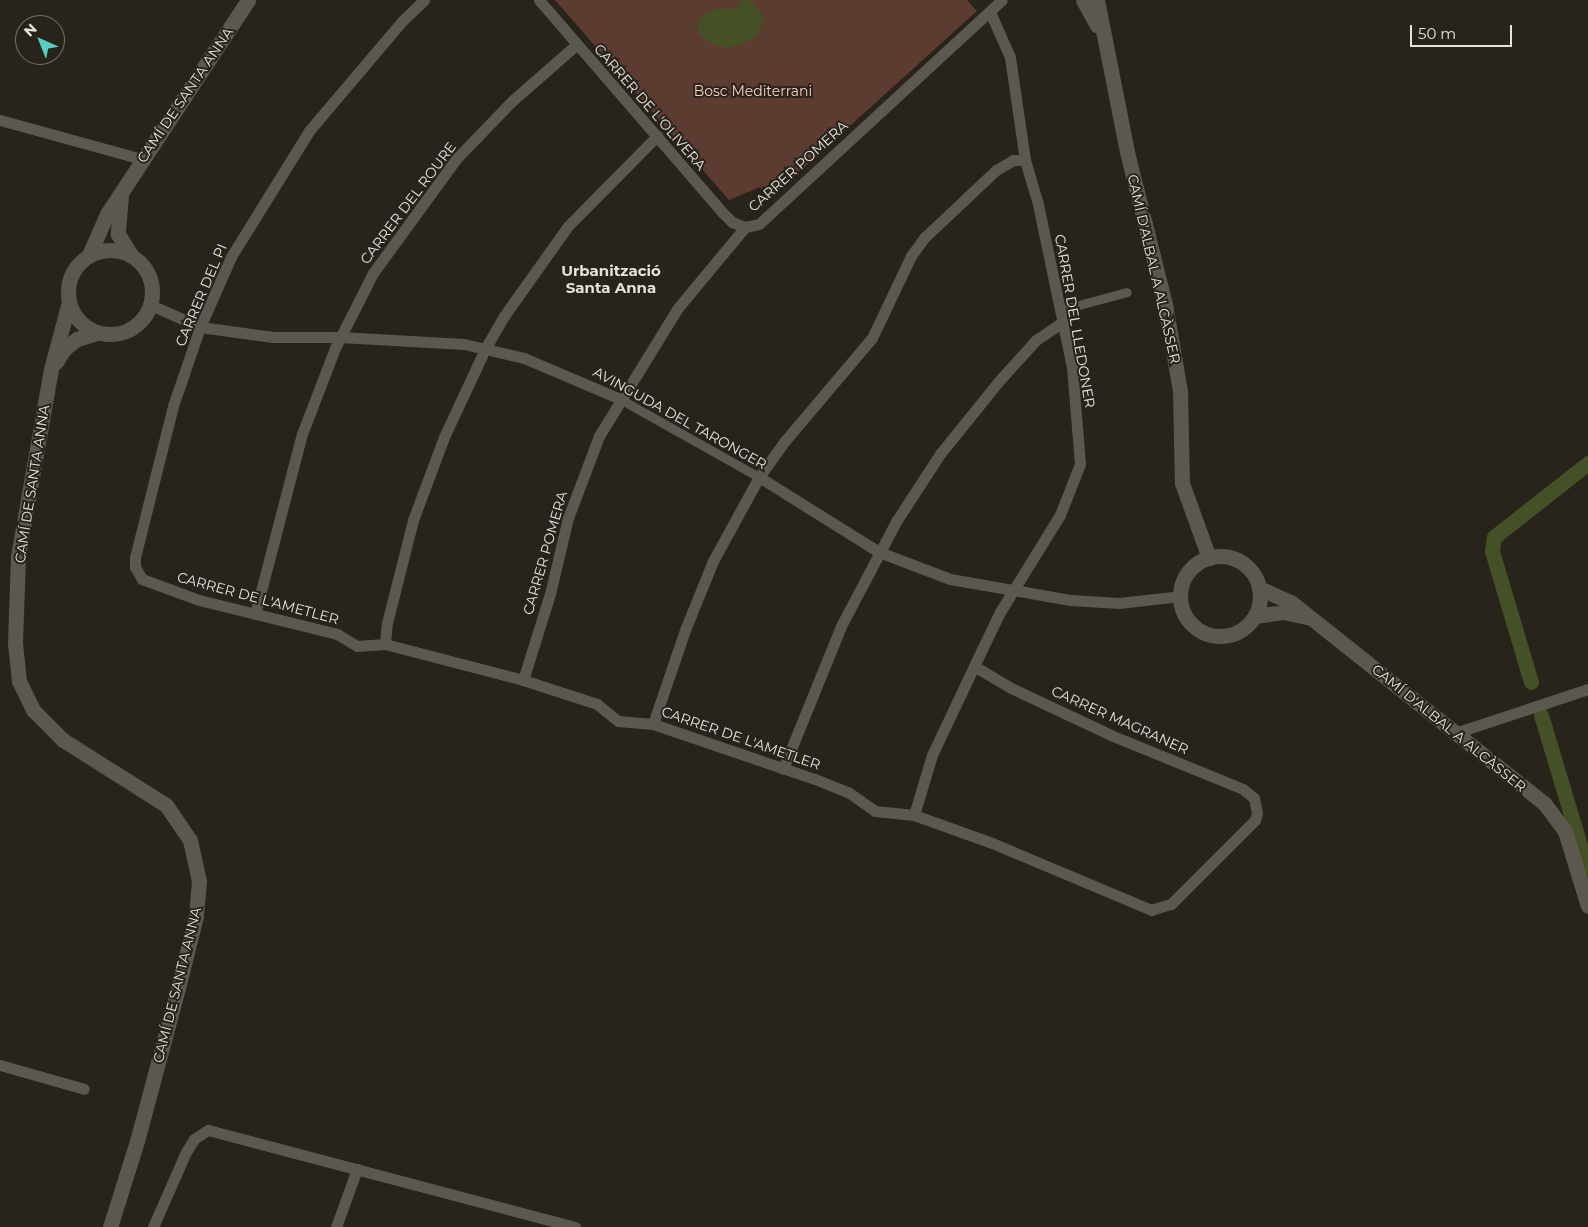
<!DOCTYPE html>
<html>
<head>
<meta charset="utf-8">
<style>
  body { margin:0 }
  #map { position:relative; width:1588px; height:1227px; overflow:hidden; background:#28241c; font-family:Montserrat,sans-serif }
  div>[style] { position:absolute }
  .green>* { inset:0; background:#5c3c31 }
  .water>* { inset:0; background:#445126 }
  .canal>* { height:15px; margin:-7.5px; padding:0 7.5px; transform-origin:7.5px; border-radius:7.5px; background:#445126 }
  .pedestrian>* { height:9px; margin:-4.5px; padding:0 4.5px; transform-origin:4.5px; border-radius:4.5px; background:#5d584f }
  .minor>* { height:11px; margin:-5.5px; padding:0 5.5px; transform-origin:5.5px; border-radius:5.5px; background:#5d584f }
  .tertiary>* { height:15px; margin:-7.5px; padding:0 7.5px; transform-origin:7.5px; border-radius:7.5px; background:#5d584f }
  .tertiary>.ring { margin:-7.5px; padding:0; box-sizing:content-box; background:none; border:15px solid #5d584f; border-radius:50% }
  span { translate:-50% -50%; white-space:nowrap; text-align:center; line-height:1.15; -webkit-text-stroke:4px #28241c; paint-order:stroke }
  .park-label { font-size:14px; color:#ffcfbf }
  .street-label { font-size:14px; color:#e6e3de }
  .neighbourhood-label { font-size:15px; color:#e8e2d8; font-weight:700 }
  .north { position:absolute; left:15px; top:15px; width:50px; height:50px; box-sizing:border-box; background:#28241c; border:1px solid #74706a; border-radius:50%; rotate:316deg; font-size:14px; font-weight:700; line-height:20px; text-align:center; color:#e6e3de }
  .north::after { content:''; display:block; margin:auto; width:18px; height:22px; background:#57cec2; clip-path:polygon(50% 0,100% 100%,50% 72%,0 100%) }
  .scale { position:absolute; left:1410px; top:25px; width:102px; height:22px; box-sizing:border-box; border:2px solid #e6e3de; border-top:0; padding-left:6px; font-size:15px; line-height:18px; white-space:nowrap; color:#e6e3de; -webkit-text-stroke:4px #28241c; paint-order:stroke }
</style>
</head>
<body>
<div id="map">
  <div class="green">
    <i style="clip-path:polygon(555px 0,967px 0,977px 11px,770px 198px,760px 187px,729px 200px)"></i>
  </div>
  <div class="water">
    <i style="clip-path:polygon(742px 0,750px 0,764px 17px,760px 31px,752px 40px,728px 48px,713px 45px,699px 33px,698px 21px,703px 15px,717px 9px,736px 9px)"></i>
  </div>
  <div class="canal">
    <i style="left:1531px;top:682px;width:137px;rotate:-106.6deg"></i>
    <i style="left:1492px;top:551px;width:14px;rotate:-82deg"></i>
    <i style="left:1494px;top:537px;width:120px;rotate:-38.2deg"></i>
    <i style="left:1541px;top:715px;width:164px;rotate:73.3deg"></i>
  </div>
  <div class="pedestrian">
    <i style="left:1060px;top:310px;width:69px;rotate:-15deg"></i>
    <i style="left:620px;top:399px;width:159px;rotate:29.3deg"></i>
  </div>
  <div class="minor">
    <i style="left:424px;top:0;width:29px;rotate:136deg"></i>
    <i style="left:403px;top:20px;width:145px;rotate:130.3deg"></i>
    <i style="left:309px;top:131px;width:148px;rotate:121.8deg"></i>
    <i style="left:231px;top:257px;width:77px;rotate:113.9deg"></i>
    <i style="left:200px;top:327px;width:83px;rotate:108.9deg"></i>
    <i style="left:173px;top:406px;width:156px;rotate:104.1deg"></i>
    <i style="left:135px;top:557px;width:10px;rotate:90deg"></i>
    <i style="left:135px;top:567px;width:14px;rotate:60deg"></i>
    <i style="left:142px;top:579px;width:61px;rotate:20.2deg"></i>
    <i style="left:199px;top:600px;width:142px;rotate:13.8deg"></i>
    <i style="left:337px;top:634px;width:23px;rotate:31deg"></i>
    <i style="left:357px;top:646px;width:28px;rotate:-4deg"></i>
    <i style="left:385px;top:644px;width:143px;rotate:14.6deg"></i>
    <i style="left:523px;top:680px;width:78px;rotate:18deg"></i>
    <i style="left:597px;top:704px;width:27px;rotate:39deg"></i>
    <i style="left:618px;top:721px;width:35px;rotate:5deg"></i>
    <i style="left:653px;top:724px;width:171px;rotate:18.8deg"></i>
    <i style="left:815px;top:779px;width:35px;rotate:22deg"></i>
    <i style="left:848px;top:792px;width:33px;rotate:35deg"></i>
    <i style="left:875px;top:811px;width:39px;rotate:6deg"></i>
    <i style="left:914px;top:815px;width:83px;rotate:19.7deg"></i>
    <i style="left:992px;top:843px;width:173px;rotate:22.8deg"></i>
    <i style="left:1151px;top:910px;width:21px;rotate:-17deg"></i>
    <i style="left:1171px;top:904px;width:119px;rotate:-45deg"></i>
    <i style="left:1255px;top:820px;width:7px;rotate:-74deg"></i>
    <i style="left:1257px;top:813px;width:15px;rotate:-101deg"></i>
    <i style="left:1254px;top:798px;width:14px;rotate:-141deg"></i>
    <i style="left:1243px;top:789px;width:143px;rotate:-157.8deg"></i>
    <i style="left:1111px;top:735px;width:110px;rotate:-154.8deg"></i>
    <i style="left:1011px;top:688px;width:43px;rotate:-149.3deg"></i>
    <i style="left:539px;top:0;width:281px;rotate:49.2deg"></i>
    <i style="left:723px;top:213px;width:13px;rotate:45deg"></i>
    <i style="left:732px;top:222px;width:14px;rotate:21deg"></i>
    <i style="left:745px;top:227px;width:14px;rotate:-12deg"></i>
    <i style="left:759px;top:224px;width:330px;rotate:-42.7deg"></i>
    <i style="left:0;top:120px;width:147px;rotate:15.4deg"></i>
    <i style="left:151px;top:305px;width:54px;rotate:24.2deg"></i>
    <i style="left:200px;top:327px;width:74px;rotate:7.8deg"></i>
    <i style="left:273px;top:337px;width:67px"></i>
    <i style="left:340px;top:337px;width:124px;rotate:3.2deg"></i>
    <i style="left:464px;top:344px;width:62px;rotate:13.1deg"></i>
    <i style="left:524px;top:358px;width:104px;rotate:23.1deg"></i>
    <i style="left:759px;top:477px;width:142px;rotate:32deg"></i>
    <i style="left:879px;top:552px;width:76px;rotate:20.8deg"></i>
    <i style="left:950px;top:579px;width:122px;rotate:9.9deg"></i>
    <i style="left:1070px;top:600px;width:49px;rotate:3.5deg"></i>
    <i style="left:1119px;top:603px;width:61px;rotate:-6.5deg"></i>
    <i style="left:255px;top:614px;width:186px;rotate:-75.4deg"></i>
    <i style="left:302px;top:434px;width:92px;rotate:-69deg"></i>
    <i style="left:335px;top:348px;width:84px;rotate:-63.1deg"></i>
    <i style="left:373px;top:273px;width:142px;rotate:-53.9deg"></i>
    <i style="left:457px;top:158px;width:79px;rotate:-46deg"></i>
    <i style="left:512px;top:101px;width:85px;rotate:-41.2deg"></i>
    <i style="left:385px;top:644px;width:21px;rotate:-85deg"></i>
    <i style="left:387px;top:623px;width:106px;rotate:-75.8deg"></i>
    <i style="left:413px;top:520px;width:89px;rotate:-69.5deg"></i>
    <i style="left:444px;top:437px;width:97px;rotate:-65deg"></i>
    <i style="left:485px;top:349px;width:38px;rotate:-60deg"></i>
    <i style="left:504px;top:316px;width:110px;rotate:-54.6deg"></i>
    <i style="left:568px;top:226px;width:127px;rotate:-45.3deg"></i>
    <i style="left:523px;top:680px;width:90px;rotate:-72.6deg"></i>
    <i style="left:550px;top:594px;width:78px;rotate:-76.7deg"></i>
    <i style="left:568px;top:518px;width:88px;rotate:-69.3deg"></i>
    <i style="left:599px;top:436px;width:149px;rotate:-58.4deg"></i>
    <i style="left:677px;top:309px;width:107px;rotate:-50.3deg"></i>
    <i style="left:653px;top:724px;width:99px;rotate:-71.2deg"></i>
    <i style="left:685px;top:630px;width:74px;rotate:-67.9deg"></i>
    <i style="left:713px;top:561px;width:96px;rotate:-61.3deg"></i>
    <i style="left:759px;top:477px;width:43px;rotate:-54.5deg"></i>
    <i style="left:784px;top:442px;width:136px;rotate:-49.8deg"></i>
    <i style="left:872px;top:338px;width:91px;rotate:-64.6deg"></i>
    <i style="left:911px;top:256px;width:24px;rotate:-54deg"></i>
    <i style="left:925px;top:237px;width:98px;rotate:-43.3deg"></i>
    <i style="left:996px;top:170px;width:20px;rotate:-30deg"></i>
    <i style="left:1013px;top:160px;width:12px"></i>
    <i style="left:1455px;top:733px;width:140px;rotate:-18.3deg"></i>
    <i style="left:783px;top:769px;width:154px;rotate:-67.9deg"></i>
    <i style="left:841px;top:626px;width:120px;rotate:-62.2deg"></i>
    <i style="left:897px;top:520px;width:79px;rotate:-56.9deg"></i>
    <i style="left:940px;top:454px;width:92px;rotate:-51.1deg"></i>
    <i style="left:998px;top:382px;width:57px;rotate:-47.9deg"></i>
    <i style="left:1036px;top:340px;width:32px;rotate:-34deg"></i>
    <i style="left:914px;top:815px;width:63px;rotate:-73.3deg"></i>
    <i style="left:932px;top:755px;width:98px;rotate:-64.7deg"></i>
    <i style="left:974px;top:666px;width:60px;rotate:-64.3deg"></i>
    <i style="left:1000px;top:612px;width:114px;rotate:-58.3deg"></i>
    <i style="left:1060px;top:515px;width:55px;rotate:-68.6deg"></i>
    <i style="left:1080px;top:464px;width:97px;rotate:-94.7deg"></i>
    <i style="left:1072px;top:367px;width:167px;rotate:-101.8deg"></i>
    <i style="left:1038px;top:204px;width:46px;rotate:-106.5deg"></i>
    <i style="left:1025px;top:160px;width:104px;rotate:-98.3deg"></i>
    <i style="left:1010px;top:57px;width:49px;rotate:-114deg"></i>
    <i style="left:0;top:1065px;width:87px;rotate:15.9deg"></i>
    <i style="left:153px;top:1227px;width:82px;rotate:-66.3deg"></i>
    <i style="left:186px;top:1152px;width:15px;rotate:-58deg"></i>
    <i style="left:194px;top:1139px;width:17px;rotate:-33deg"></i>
    <i style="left:208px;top:1130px;width:380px;rotate:14.8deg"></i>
    <i style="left:336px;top:1227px;width:62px;rotate:-70.1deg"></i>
  </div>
  <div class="tertiary">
    <i style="left:1083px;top:0;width:29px;rotate:61deg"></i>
    <i style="left:1097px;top:0;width:155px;rotate:78.8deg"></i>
    <i style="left:1127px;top:152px;width:157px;rotate:76deg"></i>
    <i style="left:1165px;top:304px;width:88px;rotate:80.2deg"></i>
    <i style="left:1180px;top:391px;width:92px;rotate:88.8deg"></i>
    <i style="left:1182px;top:483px;width:80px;rotate:70.2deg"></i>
    <i style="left:121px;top:196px;width:38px;rotate:95deg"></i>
    <i style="left:118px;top:234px;width:25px;rotate:58deg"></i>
    <i class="ring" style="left:68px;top:250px;width:69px;height:69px"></i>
    <i style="left:89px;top:255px;width:45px;rotate:-66.3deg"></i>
    <i style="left:107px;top:214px;width:256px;rotate:-56.6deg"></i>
    <i style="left:69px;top:302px;width:69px;rotate:105deg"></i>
    <i style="left:51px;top:369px;width:191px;rotate:100deg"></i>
    <i style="left:18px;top:557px;width:86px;rotate:92deg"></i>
    <i style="left:15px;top:643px;width:38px;rotate:84deg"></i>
    <i style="left:19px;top:681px;width:32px;rotate:64deg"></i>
    <i style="left:33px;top:710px;width:42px;rotate:45deg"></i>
    <i style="left:63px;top:740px;width:122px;rotate:32.3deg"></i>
    <i style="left:166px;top:805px;width:42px;rotate:55.6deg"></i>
    <i style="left:190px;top:840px;width:42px;rotate:77.6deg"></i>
    <i style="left:199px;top:881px;width:35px;rotate:95deg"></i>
    <i style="left:196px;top:916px;width:74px;rotate:104deg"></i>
    <i style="left:178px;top:988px;width:158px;rotate:105deg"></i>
    <i style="left:137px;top:1141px;width:90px;rotate:107.4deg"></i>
    <i style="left:56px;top:362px;width:15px;rotate:-58deg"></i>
    <i style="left:64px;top:349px;width:16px;rotate:-38deg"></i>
    <i style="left:77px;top:339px;width:21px;rotate:-17deg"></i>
    <i class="ring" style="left:1180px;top:556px;width:65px;height:65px"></i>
    <i style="left:1259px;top:588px;width:35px;rotate:24deg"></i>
    <i style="left:1291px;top:602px;width:323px;rotate:38.5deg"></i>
    <i style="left:1544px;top:803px;width:35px;rotate:53deg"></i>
    <i style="left:1565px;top:831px;width:78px;rotate:73deg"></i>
    <i style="left:1255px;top:616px;width:28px;rotate:-8deg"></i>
    <i style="left:1283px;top:612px;width:25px;rotate:12deg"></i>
  </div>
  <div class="park-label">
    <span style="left:753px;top:91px">Bosc Mediterrani</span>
  </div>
  <div class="street-label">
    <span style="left:185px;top:95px;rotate:-56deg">CAMÍ DE SANTA ANNA</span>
    <span style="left:650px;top:107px;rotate:49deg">CARRER DE L'OLIVERA</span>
    <span style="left:798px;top:166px;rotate:-42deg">CARRER POMERA</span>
    <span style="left:408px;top:203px;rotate:-53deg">CARRER DEL ROURE</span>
    <span style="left:1154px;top:269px;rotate:77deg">CAMÍ D'ALBAL A ALCÀSSER</span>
    <span style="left:201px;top:295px;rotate:-67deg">CARRER DEL PI</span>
    <span style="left:1075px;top:321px;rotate:80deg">CARRER DEL LLEDONER</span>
    <span style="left:680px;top:418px;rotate:29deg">AVINGUDA DEL TARONGER</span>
    <span style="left:32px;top:484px;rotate:-81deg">CAMÍ DE SANTA ANNA</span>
    <span style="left:545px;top:553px;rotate:-74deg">CARRER POMERA</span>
    <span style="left:258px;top:598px;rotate:15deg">CARRER DE L'AMETLER</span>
    <span style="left:1120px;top:720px;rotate:24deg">CARRER MAGRANER</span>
    <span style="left:1449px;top:728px;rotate:39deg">CAMÍ D'ALBAL A ALCÀSSER</span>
    <span style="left:741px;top:738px;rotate:19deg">CARRER DE L'AMETLER</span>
    <span style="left:177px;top:985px;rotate:-76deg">CAMÍ DE SANTA ANNA</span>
  </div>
  <div class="neighbourhood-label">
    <span style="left:611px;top:279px">Urbanització<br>Santa Anna</span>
  </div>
  <div class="north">N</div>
  <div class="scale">50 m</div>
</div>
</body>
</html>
